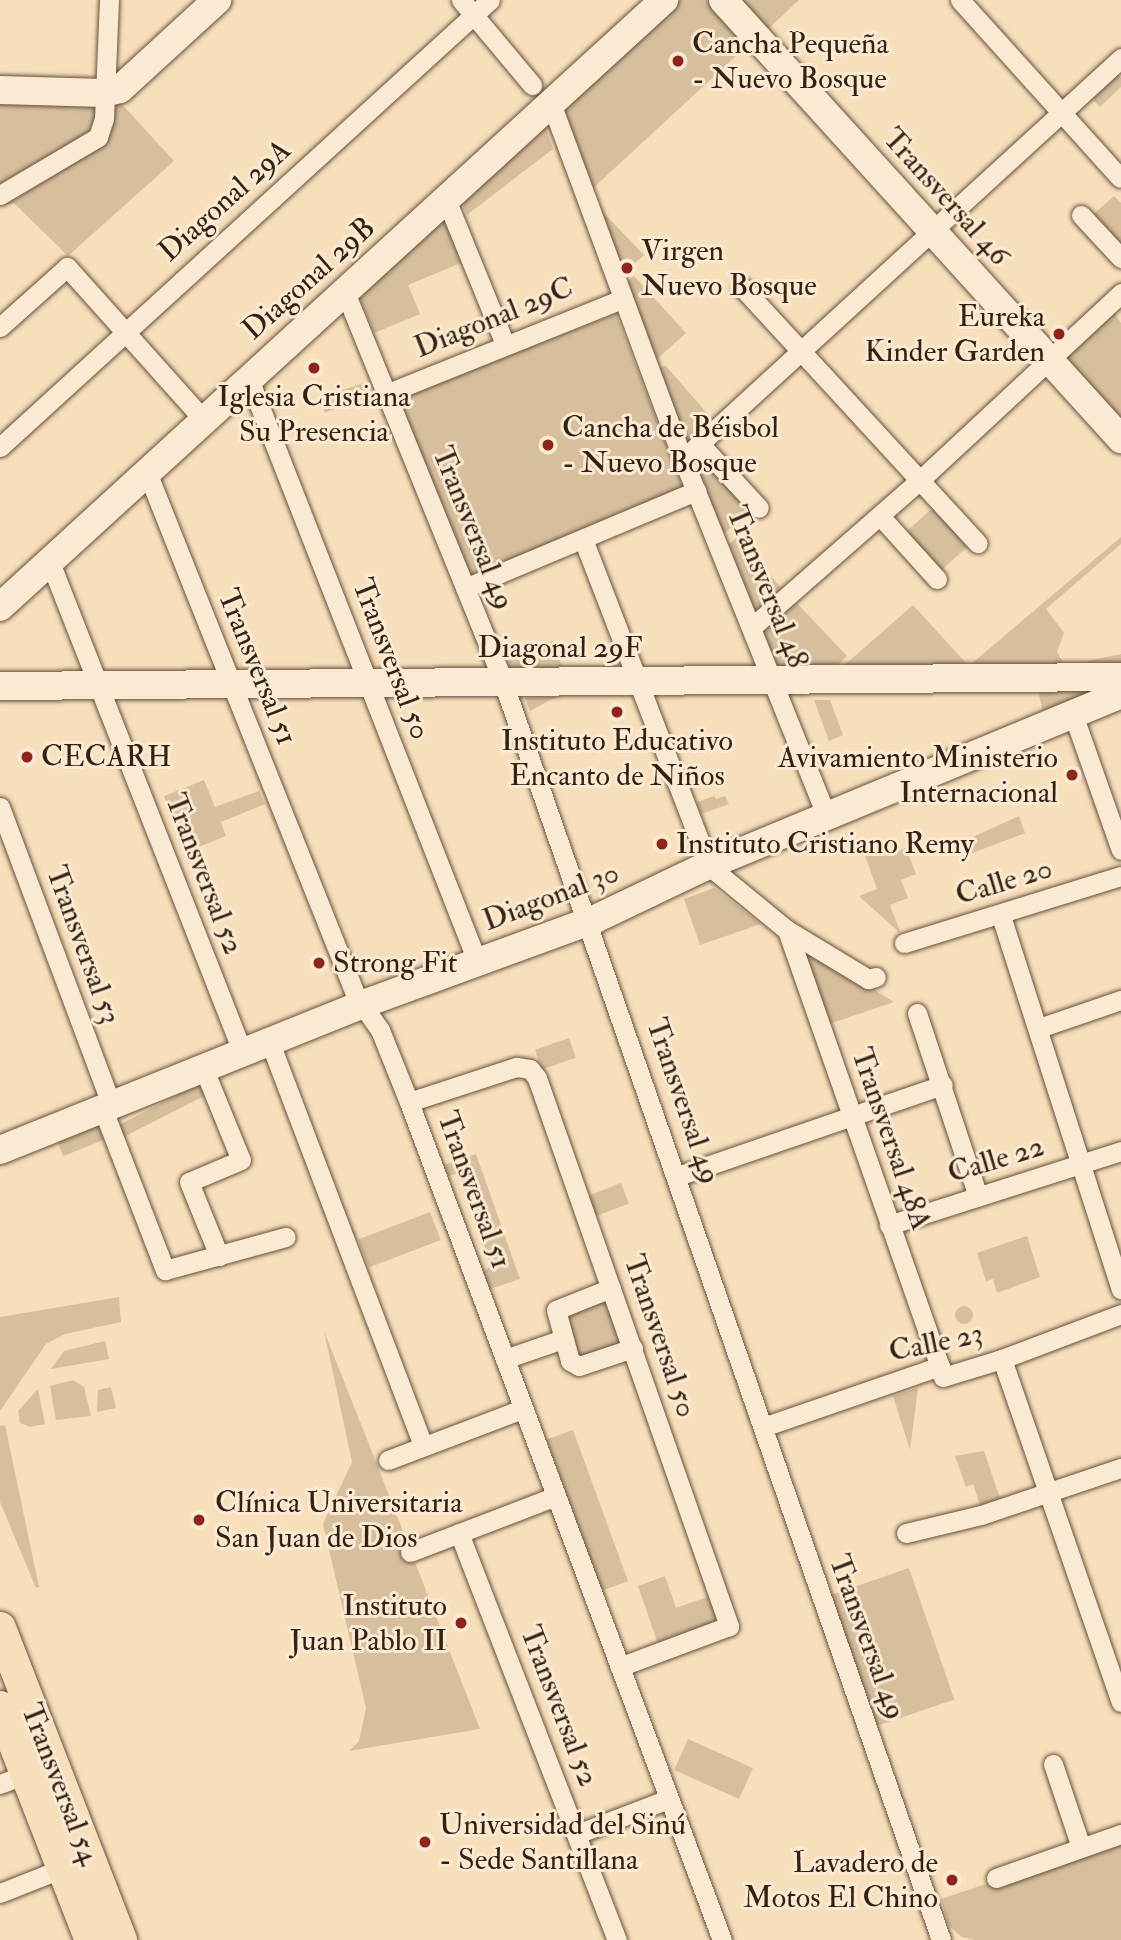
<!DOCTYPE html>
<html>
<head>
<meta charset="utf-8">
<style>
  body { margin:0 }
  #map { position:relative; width:1121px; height:1940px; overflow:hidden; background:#f8dfbb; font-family:"IM FELL Double Pica",serif }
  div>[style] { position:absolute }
  .green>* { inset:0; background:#d7bf9e; transform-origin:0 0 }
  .round { border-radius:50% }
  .roads { filter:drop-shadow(0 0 2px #65503c) drop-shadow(0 0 2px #65503c) }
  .street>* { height:19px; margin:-9.5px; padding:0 9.5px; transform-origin:9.5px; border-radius:9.5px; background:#faead3 }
  .secondary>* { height:28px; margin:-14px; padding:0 14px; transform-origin:14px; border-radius:14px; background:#faead3 }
  .primary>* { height:32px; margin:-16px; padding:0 16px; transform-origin:16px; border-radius:16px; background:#f8dfbb }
  .dots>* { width:19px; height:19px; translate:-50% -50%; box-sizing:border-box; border:4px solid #faead3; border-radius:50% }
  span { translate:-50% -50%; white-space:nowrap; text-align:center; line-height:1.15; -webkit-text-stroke:6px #faead3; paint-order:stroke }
  .poi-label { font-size:30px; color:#342111 }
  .left { translate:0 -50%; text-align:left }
  .right { translate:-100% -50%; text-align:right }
  .street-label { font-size:30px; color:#342111 }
</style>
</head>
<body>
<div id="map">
  <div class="green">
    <i style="clip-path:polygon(677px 0,706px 0,747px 46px,590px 191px,559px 107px)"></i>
    <i style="clip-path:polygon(740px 0,799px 0,767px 30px)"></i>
    <i style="clip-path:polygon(1114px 70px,1121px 78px,1121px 87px,1100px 107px,1088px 94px)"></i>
    <i style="clip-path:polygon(119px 101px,174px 161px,68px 256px,14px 203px,0 206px,0 103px,111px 108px)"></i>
    <i style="clip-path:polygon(544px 123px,553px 149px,467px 215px,461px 199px)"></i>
    <i style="clip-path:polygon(1114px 196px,1121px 203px,1121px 253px,1089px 218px)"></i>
    <i style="clip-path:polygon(595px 204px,644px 255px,621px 276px)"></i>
    <i style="clip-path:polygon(441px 213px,461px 263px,408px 285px,420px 314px,374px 333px,356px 289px)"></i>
    <i style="clip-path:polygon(634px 276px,686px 333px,656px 360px,623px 286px)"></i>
    <i style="clip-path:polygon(1114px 312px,1121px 323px,1121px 421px,1063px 360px)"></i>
    <i style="left:616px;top:314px;width:191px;height:233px;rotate:69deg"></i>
    <i style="clip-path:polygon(665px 365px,714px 421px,688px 447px,659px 370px)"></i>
    <i style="left:365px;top:382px;width:15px;height:48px;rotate:70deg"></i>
    <i style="clip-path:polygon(702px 450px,754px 506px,724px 534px,690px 460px)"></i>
    <i style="left:936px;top:505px;width:52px;height:45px;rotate:48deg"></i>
    <i style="clip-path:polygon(737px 537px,785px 592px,757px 617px,729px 544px)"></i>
    <i style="clip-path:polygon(1121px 537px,1121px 544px,1046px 609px,1064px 633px,1057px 652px,1066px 669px,963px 671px)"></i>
    <i style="clip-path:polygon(794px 600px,847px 656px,834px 668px,774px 666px,761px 627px)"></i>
    <i style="clip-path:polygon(913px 605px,966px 663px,959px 669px,840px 669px)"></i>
    <i style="clip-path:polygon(552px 641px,563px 668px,512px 671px,507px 660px)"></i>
    <i style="clip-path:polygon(1121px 654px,1121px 668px,1094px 669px,1087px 661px)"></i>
    <i style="clip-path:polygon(1116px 683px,1043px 713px,1038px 690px)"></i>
    <i style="clip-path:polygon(556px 697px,530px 711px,525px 698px)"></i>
    <i style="clip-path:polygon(814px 700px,830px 700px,843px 735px,829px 741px)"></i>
    <i style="clip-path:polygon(204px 780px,215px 807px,259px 791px,265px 804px,221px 822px,226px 836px,186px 852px,164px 796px)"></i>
    <i style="clip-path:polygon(714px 796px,716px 799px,725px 796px,729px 804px,701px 814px,697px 802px)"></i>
    <i style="clip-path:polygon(1019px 816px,1025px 833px,962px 857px,957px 844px)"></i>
    <i style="clip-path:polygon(882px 846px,886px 856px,906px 848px,916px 874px,901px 880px,908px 898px,890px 905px,901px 934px,859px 896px,877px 889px,864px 853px)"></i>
    <i style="clip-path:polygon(714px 888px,761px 924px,700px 945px,684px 899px)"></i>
    <i style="clip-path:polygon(801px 945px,894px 1002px,829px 1024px)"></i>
    <i style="left:569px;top:1038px;width:21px;height:36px;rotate:71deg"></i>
    <i style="left:201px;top:1083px;width:13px;height:94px;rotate:63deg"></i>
    <i style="left:98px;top:1125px;width:16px;height:44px;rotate:68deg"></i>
    <i style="clip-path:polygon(476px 1154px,520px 1279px,490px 1289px,483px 1272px,491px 1266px,459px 1173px,448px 1176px,444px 1165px)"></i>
    <i style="left:621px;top:1183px;width:22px;height:36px;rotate:69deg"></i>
    <i style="left:430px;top:1212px;width:30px;height:77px;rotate:69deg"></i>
    <i style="clip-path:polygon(1027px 1236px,1040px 1277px,997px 1293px,993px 1279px,986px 1281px,977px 1253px)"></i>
    <i style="left:608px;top:1293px;width:54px;height:52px;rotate:71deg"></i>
    <i style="clip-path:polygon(119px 1297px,121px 1322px,65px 1334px,46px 1344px,0 1411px,0 1317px)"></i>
    <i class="round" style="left:955px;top:1306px;width:18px;height:18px"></i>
    <i style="clip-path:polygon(324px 1331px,372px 1452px,480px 1729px,349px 1751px,359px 1741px,366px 1708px,323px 1524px,352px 1462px)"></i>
    <i style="clip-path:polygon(105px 1341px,109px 1359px,51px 1369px,64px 1351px)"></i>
    <i style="clip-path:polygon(73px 1380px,84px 1387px,91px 1416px,56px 1420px,50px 1386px)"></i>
    <i style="clip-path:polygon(111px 1387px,116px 1408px,97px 1412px,98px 1390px)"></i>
    <i style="clip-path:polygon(918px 1388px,910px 1450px,893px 1396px)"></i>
    <i style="clip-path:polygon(38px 1389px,45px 1424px,30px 1427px,20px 1423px,18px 1411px)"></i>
    <i style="clip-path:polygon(5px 1425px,39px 1587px,36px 1588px,0 1502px,0 1426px)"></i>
    <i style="left:573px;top:1430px;width:161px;height:28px;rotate:70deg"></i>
    <i style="clip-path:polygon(984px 1451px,1001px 1501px,981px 1508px,973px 1484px,966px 1487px,955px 1456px)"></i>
    <i style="left:909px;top:1568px;width:139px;height:82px;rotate:71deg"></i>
    <i style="clip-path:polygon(665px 1576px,676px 1608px,710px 1596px,720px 1622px,658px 1644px,638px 1586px)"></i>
    <i style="left:688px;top:1739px;width:71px;height:34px;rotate:24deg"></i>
    <i style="clip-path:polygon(1121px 1839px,1121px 1940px,975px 1940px,962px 1937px,949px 1926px,941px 1899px)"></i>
  </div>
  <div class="roads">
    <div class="street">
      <i style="left:461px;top:0;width:111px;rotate:50.1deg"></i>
      <i style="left:960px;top:0;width:239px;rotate:48deg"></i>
      <i style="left:551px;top:103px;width:380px;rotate:69.7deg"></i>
      <i style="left:683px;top:459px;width:387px;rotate:68.1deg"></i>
      <i style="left:0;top:195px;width:114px;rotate:-30.6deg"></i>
      <i style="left:98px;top:137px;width:19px;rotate:-72deg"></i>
      <i style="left:104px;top:119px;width:119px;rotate:-87.6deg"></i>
      <i style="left:446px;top:199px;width:157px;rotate:67.9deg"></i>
      <i style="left:1081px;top:215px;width:59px;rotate:47.1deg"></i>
      <i style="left:742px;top:287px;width:348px;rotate:47.4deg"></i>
      <i style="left:345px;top:292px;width:421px;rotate:67.9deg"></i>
      <i style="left:503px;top:682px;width:1332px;rotate:70.8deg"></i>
      <i style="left:0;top:327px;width:90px;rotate:-41.8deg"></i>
      <i style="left:67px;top:267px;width:205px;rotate:48.2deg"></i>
      <i style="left:249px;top:379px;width:625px;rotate:68.61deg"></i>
      <i style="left:388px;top:393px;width:252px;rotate:-21.9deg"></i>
      <i style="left:699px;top:443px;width:88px;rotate:47.3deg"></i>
      <i style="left:0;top:447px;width:663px;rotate:-42.37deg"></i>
      <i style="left:683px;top:459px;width:594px;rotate:-42.47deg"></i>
      <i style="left:147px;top:472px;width:564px;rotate:68.26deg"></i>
      <i style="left:356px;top:996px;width:42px;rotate:54.8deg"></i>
      <i style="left:380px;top:1030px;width:78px;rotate:68.1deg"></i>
      <i style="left:409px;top:1102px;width:895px;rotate:69.52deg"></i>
      <i style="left:880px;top:516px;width:85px;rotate:47.9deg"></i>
      <i style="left:583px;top:539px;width:350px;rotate:68.9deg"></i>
      <i style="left:709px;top:866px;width:101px;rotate:39.4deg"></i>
      <i style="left:787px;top:930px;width:95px;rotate:31.2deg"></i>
      <i style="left:868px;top:979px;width:8px;rotate:-14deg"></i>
      <i style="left:50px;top:562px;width:525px;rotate:68.56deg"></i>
      <i style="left:465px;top:588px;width:251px;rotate:-22.8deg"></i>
      <i style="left:752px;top:627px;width:223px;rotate:-41.2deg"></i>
      <i style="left:920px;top:480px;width:275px;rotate:-42.9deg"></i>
      <i style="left:1073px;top:714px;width:144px;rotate:70.6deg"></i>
      <i style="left:0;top:807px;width:317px;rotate:69.5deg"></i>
      <i style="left:1001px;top:916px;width:392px;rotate:72.2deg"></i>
      <i style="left:787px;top:930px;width:462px;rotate:70.7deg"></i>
      <i style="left:904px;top:943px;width:227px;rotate:-17.2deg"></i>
      <i style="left:917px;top:1013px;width:193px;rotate:71.6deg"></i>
      <i style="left:1039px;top:1028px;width:87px;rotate:-18.9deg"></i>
      <i style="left:269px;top:1040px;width:433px;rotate:69.2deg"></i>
      <i style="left:203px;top:1067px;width:100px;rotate:67.8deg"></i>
      <i style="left:241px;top:1160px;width:56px;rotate:157.1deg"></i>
      <i style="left:189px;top:1182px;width:80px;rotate:67.9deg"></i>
      <i style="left:409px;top:1102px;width:113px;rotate:-18.1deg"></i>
      <i style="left:516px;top:1067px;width:14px;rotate:8deg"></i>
      <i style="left:530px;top:1069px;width:11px;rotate:52deg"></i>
      <i style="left:537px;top:1078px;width:581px;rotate:70.69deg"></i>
      <i style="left:729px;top:1626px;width:117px;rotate:159.6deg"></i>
      <i style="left:102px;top:1107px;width:175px;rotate:68.9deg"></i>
      <i style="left:165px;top:1270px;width:125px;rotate:-15.3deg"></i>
      <i style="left:678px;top:1176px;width:280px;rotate:-19deg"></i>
      <i style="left:889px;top:1225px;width:244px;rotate:-17.7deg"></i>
      <i style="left:611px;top:1288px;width:59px;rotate:158.2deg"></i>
      <i style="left:556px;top:1310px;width:53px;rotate:74.6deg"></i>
      <i style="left:570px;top:1361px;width:10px;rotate:29deg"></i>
      <i style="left:579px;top:1366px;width:57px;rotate:-18.4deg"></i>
      <i style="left:505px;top:1359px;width:61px;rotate:-19deg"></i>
      <i style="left:1002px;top:1359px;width:363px;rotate:70.9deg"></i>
      <i style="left:763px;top:1427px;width:187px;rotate:-19deg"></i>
      <i style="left:940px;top:1366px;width:11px;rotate:75deg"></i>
      <i style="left:943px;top:1377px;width:62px;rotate:-17deg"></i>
      <i style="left:1002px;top:1359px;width:127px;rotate:-20.7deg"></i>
      <i style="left:388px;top:1460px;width:143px;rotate:-20.8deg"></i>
      <i style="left:459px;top:1533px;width:437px;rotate:68.8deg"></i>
      <i style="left:906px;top:1533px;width:77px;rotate:-13.5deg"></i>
      <i style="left:981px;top:1515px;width:148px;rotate:-18.6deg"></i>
      <i style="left:410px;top:1552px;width:153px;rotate:-21deg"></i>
      <i style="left:1053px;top:1764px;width:88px;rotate:71.4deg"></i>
      <i style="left:0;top:1784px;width:28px;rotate:-21deg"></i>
      <i style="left:577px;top:1834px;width:97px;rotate:-21deg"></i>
      <i style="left:996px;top:1878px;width:133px;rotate:-19.4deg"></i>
      <i style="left:0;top:1893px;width:68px;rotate:-21.6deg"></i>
    </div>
    <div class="secondary">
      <i style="left:723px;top:0;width:593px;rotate:47.8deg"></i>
      <i style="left:0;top:90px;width:104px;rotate:1.7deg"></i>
      <i style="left:104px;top:93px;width:16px;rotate:-14deg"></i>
      <i style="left:120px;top:89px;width:132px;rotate:-42.5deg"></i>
      <i style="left:0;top:607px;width:900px;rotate:-42.43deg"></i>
      <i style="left:0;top:686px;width:1121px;rotate:-0.46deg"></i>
      <i style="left:0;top:1150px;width:391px;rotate:-21.9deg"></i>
      <i style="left:363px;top:1004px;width:247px;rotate:-20.1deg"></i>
      <i style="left:595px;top:919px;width:121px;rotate:-25.5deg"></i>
      <i style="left:704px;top:867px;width:451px;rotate:-22.5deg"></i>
    </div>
    <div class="primary">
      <i style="left:0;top:1628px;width:335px;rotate:68.8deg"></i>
      <i style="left:0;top:1707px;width:250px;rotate:68.7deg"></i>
    </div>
  </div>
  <div class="dots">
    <i style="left:678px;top:61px;background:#8f2418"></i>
    <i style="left:627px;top:268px;background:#8f2418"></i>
    <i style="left:1059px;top:334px;background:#8f2418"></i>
    <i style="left:314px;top:368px;background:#8f2418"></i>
    <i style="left:548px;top:445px;background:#8f2418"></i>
    <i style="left:617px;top:712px;background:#8f2418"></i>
    <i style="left:27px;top:757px;background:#8f2418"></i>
    <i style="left:1072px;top:775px;background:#8f2418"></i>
    <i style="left:662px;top:844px;background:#8f2418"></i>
    <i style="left:319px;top:963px;background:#8f2418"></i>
    <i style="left:199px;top:1520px;background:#8f2418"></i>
    <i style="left:461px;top:1623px;background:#8f2418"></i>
    <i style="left:425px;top:1842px;background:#8f2418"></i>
    <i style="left:952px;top:1880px;background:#8f2418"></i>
  </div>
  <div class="poi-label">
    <span class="left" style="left:692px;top:61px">Cancha Pequeña<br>- Nuevo Bosque</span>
    <span class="left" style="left:641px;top:268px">Virgen<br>Nuevo Bosque</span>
    <span class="right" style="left:1045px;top:334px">Eureka<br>Kinder Garden</span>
    <span style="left:314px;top:414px">Iglesia Cristiana<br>Su Presencia</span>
    <span class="left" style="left:562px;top:445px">Cancha de Béisbol<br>- Nuevo Bosque</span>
    <span style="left:617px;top:758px">Instituto Educativo<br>Encanto de Niños</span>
    <span class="left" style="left:41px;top:757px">CECARH</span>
    <span class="right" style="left:1058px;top:775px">Avivamiento Ministerio<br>Internacional</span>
    <span class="left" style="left:676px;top:844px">Instituto Cristiano Remy</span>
    <span class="left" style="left:333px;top:963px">Strong Fit</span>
    <span class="left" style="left:215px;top:1520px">Clínica Universitaria<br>San Juan de Dios</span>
    <span class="right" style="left:447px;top:1623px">Instituto<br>Juan Pablo II</span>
    <span class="left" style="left:439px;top:1842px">Universidad del Sinú<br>- Sede Santillana</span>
    <span class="right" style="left:938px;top:1880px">Lavadero de<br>Motos El Chino</span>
  </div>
  <div class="street-label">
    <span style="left:946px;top:197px;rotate:48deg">Transversal 46</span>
    <span style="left:225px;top:201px;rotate:-42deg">Diagonal 29A</span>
    <span style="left:309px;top:279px;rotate:-42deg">Diagonal 29B</span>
    <span style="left:494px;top:318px;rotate:-22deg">Diagonal 29C</span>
    <span style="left:473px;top:528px;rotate:68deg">Transversal 49</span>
    <span style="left:767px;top:587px;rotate:68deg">Transversal 48</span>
    <span style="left:560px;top:648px">Diagonal 29F</span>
    <span style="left:391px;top:659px;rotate:69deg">Transversal 50</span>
    <span style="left:257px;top:667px;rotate:68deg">Transversal 51</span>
    <span style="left:204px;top:874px;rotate:69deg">Transversal 52</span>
    <span style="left:1004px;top:882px;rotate:-17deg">Calle 20</span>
    <span style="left:551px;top:897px;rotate:-21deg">Diagonal 30</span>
    <span style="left:83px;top:945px;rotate:70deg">Transversal 53</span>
    <span style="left:683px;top:1101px;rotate:71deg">Transversal 49</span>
    <span style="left:891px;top:1139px;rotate:71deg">Transversal 48A</span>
    <span style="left:996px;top:1160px;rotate:-17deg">Calle 22</span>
    <span style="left:474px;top:1190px;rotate:70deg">Transversal 51</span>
    <span style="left:660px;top:1336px;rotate:71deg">Transversal 50</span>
    <span style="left:936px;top:1343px;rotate:-12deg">Calle 23</span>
    <span style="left:867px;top:1637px;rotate:70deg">Transversal 49</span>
    <span style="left:559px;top:1706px;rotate:69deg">Transversal 52</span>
    <span style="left:60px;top:1784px;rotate:69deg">Transversal 54</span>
  </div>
</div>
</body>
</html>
